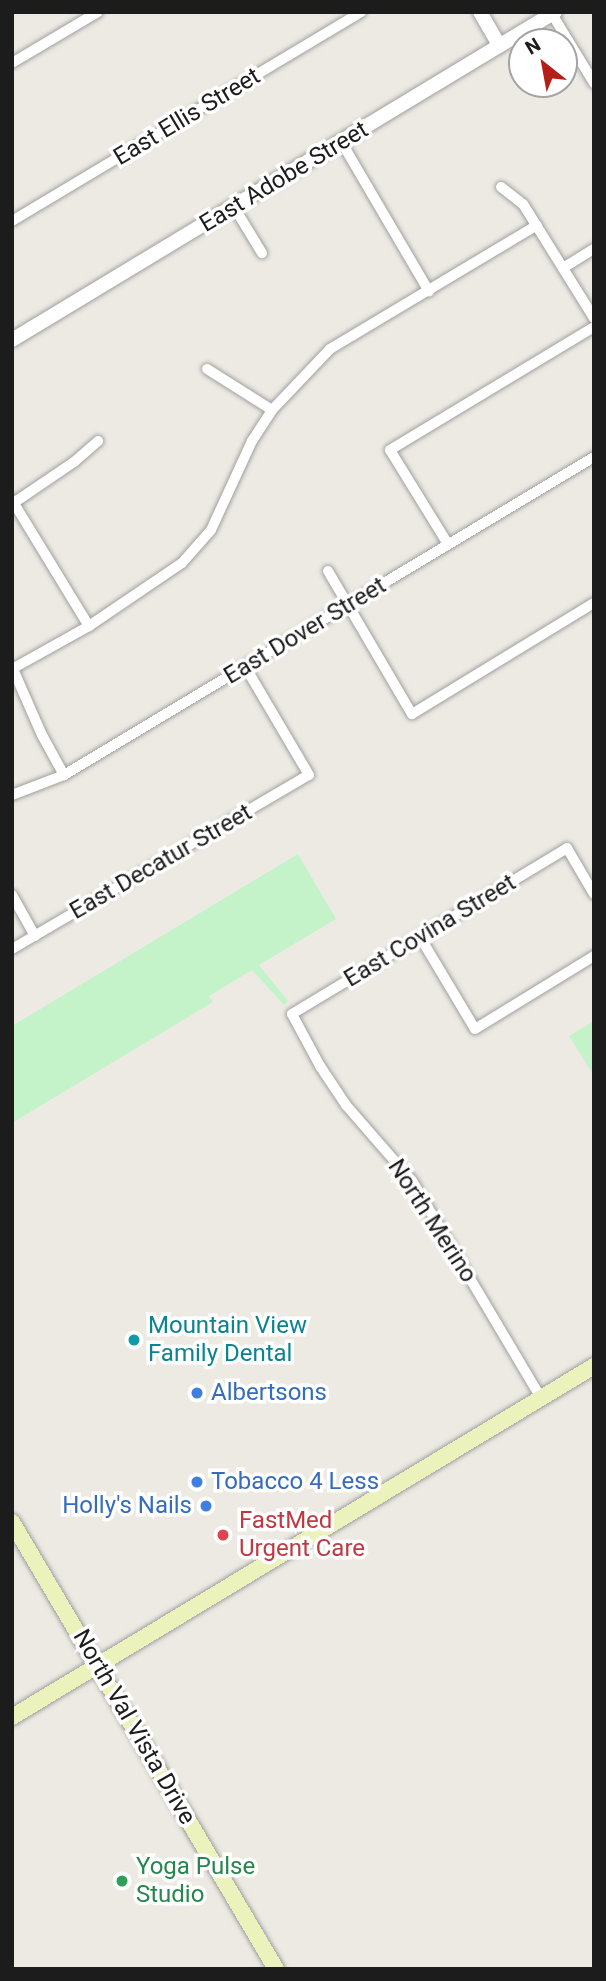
<!DOCTYPE html>
<html>
<head>
<meta charset="utf-8">
<style>
  body { margin:0 }
  #map { position:relative; width:606px; height:1981px; overflow:hidden; background:#edeae3; font-family:Roboto,sans-serif }
  div>[style] { position:absolute }
  .park>* { inset:0; background:#c4f3ca }
  .roads { filter:drop-shadow(0 0 2px #a0a0a0) drop-shadow(0 0 2px #a0a0a0) }
  .minor>* { height:10px; margin:-5px; padding:0 5px; transform-origin:5px; border-radius:5px; background:#fff }
  .tertiary>* { height:14px; margin:-7px; padding:0 7px; transform-origin:7px; border-radius:7px; background:#fff }
  .secondary>* { height:16px; margin:-8px; padding:0 8px; transform-origin:8px; border-radius:8px; background:#ecf2bc }
  .dots>* { width:19px; height:19px; translate:-50% -50%; box-sizing:border-box; border:4px solid #fff; border-radius:50% }
  span { translate:-50% -50%; white-space:nowrap; text-align:center; line-height:1.15; -webkit-text-stroke:7px #fff; paint-order:stroke }
  .street-label { font-size:24px; color:#1c1c1c }
  .culture-label { font-size:24px; color:#0d838f }
  .left { translate:0 -50%; text-align:left }
  .shop-label { font-size:24px; color:#366cbe }
  .right { translate:-100% -50%; text-align:right }
  .health-label { font-size:24px; color:#be3a42 }
  .leisure-label { font-size:24px; color:#27864d }
  .frame { position:absolute; inset:0; border:14px solid #1c1c1c; pointer-events:none }
  .north { position:absolute; left:508px; top:28px; width:70px; height:70px; box-sizing:border-box; background:#fff; border:2px solid #a4a4a4; border-radius:50%; rotate:329deg; font-size:19px; font-weight:700; line-height:28px; text-align:center; color:#1c1c1c }
  .north::after { content:''; display:block; margin:auto; width:24px; height:32px; background:#b31e16; clip-path:polygon(50% 0,100% 100%,50% 72%,0 100%) }
</style>
</head>
<body>
<div id="map">
  <div class="park">
    <i style="clip-path:polygon(298px 854px,336px 919px,259px 965px,288px 1001px,284px 1005px,252px 970px,209px 996px,213px 1002px,12px 1123px,12px 1026px)"></i>
    <i style="clip-path:polygon(594px 1021px,594px 1076px,569px 1036px)"></i>
  </div>
  <div class="roads">
    <div class="minor">
      <i style="left:552px;top:14px;width:81px;rotate:58.7deg"></i>
      <i style="left:12px;top:63px;width:100px;rotate:-30.7deg"></i>
      <i style="left:342px;top:143px;width:172px;rotate:59.6deg"></i>
      <i style="left:501px;top:187px;width:28px;rotate:38deg"></i>
      <i style="left:523px;top:204px;width:134px;rotate:58.1deg"></i>
      <i style="left:234px;top:207px;width:54px;rotate:58.7deg"></i>
      <i style="left:12px;top:221px;width:407px;rotate:-30.9deg"></i>
      <i style="left:563px;top:268px;width:36px;rotate:-32deg"></i>
      <i style="left:207px;top:369px;width:77px;rotate:32.2deg"></i>
      <i style="left:12px;top:500px;width:148px;rotate:58.6deg"></i>
      <i style="left:12px;top:504px;width:75px;rotate:-34.1deg"></i>
      <i style="left:74px;top:462px;width:32px;rotate:-41deg"></i>
      <i style="left:448px;top:544px;width:110px;rotate:-121.7deg"></i>
      <i style="left:390px;top:450px;width:238px;rotate:-31.1deg"></i>
      <i style="left:328px;top:571px;width:166px;rotate:59.6deg"></i>
      <i style="left:412px;top:714px;width:213px;rotate:-31.4deg"></i>
      <i style="left:12px;top:669px;width:88px;rotate:-29.2deg"></i>
      <i style="left:89px;top:626px;width:112px;rotate:-34.1deg"></i>
      <i style="left:182px;top:563px;width:44px;rotate:-48.7deg"></i>
      <i style="left:211px;top:530px;width:98px;rotate:-65.3deg"></i>
      <i style="left:252px;top:441px;width:37px;rotate:-57deg"></i>
      <i style="left:272px;top:410px;width:84px;rotate:-46.4deg"></i>
      <i style="left:330px;top:349px;width:241px;rotate:-30.9deg"></i>
      <i style="left:13px;top:669px;width:72px;rotate:66.3deg"></i>
      <i style="left:42px;top:735px;width:46px;rotate:61.2deg"></i>
      <i style="left:12px;top:795px;width:56px;rotate:-21deg"></i>
      <i style="left:64px;top:775px;width:618px;rotate:-30.96deg"></i>
      <i style="left:12px;top:895px;width:47px;rotate:60.7deg"></i>
      <i style="left:420px;top:937px;width:107px;rotate:59.1deg"></i>
      <i style="left:475px;top:1029px;width:140px;rotate:-31.5deg"></i>
      <i style="left:12px;top:949px;width:344px;rotate:-30.4deg"></i>
      <i style="left:309px;top:775px;width:124px;rotate:-120.5deg"></i>
      <i style="left:541px;top:1398px;width:252px;rotate:-120.7deg"></i>
      <i style="left:412px;top:1181px;width:101px;rotate:-131deg"></i>
      <i style="left:346px;top:1105px;width:47px;rotate:-123.7deg"></i>
      <i style="left:320px;top:1066px;width:59px;rotate:-118.3deg"></i>
      <i style="left:292px;top:1014px;width:321px;rotate:-31.1deg"></i>
      <i style="left:567px;top:848px;width:53px;rotate:59.6deg"></i>
    </div>
    <div class="tertiary">
      <i style="left:480px;top:12px;width:39px;rotate:60deg"></i>
      <i style="left:12px;top:340px;width:634px;rotate:-31.13deg"></i>
    </div>
    <div class="secondary">
      <i style="left:12px;top:1522px;width:519px;rotate:59.43deg"></i>
      <i style="left:12px;top:1717px;width:680px;rotate:-31.09deg"></i>
    </div>
  </div>
  <div class="dots">
    <i style="left:134px;top:1340px;background:#0f9aa8"></i>
    <i style="left:197px;top:1393px;background:#3f7fe0"></i>
    <i style="left:197px;top:1482px;background:#3f7fe0"></i>
    <i style="left:206px;top:1506px;background:#3f7fe0"></i>
    <i style="left:223px;top:1535px;background:#e0444e"></i>
    <i style="left:122px;top:1881px;background:#2e9e5b"></i>
  </div>
  <div class="street-label">
    <span style="left:187px;top:117px;rotate:-31deg">East Ellis Street</span>
    <span style="left:284px;top:177px;rotate:-31deg">East Adobe Street</span>
    <span style="left:305px;top:631px;rotate:-31deg">East Dover Street</span>
    <span style="left:161px;top:862px;rotate:-30deg">East Decatur Street</span>
    <span style="left:430px;top:931px;rotate:-31deg">East Covina Street</span>
    <span style="left:432px;top:1221px;rotate:57deg">North Merino</span>
    <span style="left:134px;top:1727px;rotate:60deg">North Val Vista Drive</span>
  </div>
  <div class="culture-label">
    <span class="left" style="left:148px;top:1340px">Mountain View<br>Family Dental</span>
  </div>
  <div class="shop-label">
    <span class="left" style="left:211px;top:1393px">Albertsons</span>
    <span class="left" style="left:211px;top:1482px">Tobacco 4 Less</span>
    <span class="right" style="left:192px;top:1506px">Holly's Nails</span>
  </div>
  <div class="health-label">
    <span class="left" style="left:239px;top:1535px">FastMed<br>Urgent Care</span>
  </div>
  <div class="leisure-label">
    <span class="left" style="left:136px;top:1881px">Yoga Pulse<br>Studio</span>
  </div>
  <div class="frame"></div>
  <div class="north">N</div>
</div>
</body>
</html>
